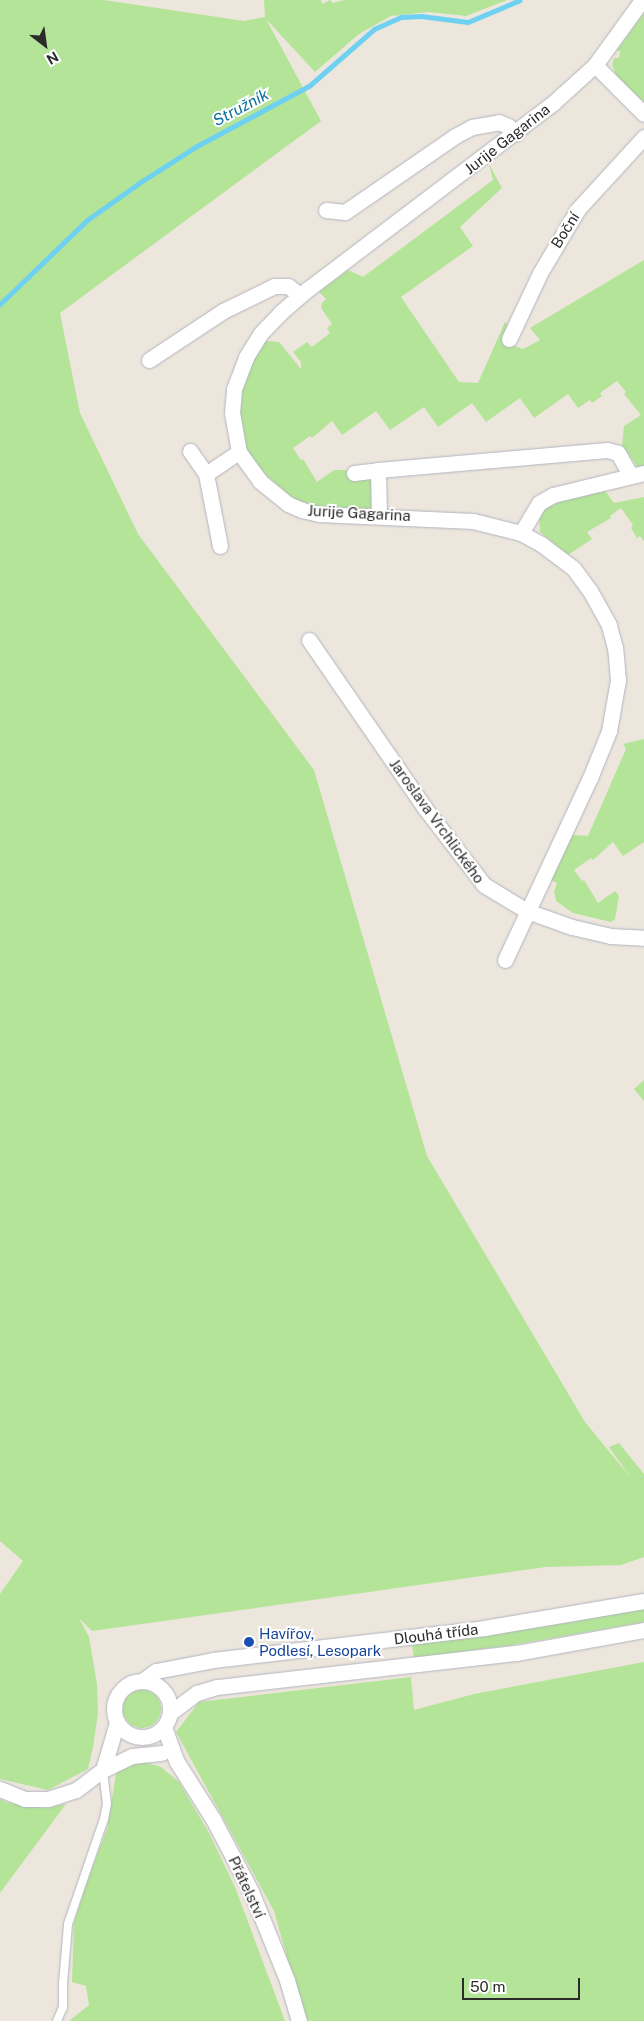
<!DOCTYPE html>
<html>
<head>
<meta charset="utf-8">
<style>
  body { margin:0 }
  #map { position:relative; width:644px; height:2021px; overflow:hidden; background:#ede6dd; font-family:"Public Sans",sans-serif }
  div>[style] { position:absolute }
  .green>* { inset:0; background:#b4e498 }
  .round { border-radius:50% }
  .stream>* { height:5px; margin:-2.5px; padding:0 2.5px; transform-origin:2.5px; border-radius:2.5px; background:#6ed1f1 }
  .roads { filter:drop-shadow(0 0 1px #b1b4bf) drop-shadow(0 0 1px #b1b4bf) }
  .lane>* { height:8px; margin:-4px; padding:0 4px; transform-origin:4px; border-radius:4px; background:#fff }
  .street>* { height:15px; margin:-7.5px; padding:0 7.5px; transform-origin:7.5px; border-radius:7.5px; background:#fff }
  .street>.ring { margin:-7.5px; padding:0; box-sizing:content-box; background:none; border:15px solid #fff; border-radius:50% }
  .dots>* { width:14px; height:14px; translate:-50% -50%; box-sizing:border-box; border:2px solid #fff; border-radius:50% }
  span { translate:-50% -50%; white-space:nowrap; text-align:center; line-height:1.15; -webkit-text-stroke:4px #fff; paint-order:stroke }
  .street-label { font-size:15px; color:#2b2b2b }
  .transit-label { font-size:15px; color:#164399 }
  .left { translate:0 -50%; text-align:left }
  .water-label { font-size:16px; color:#0b6f9f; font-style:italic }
  .north { position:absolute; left:20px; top:20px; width:50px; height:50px; -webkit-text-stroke:4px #fff; paint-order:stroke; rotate:150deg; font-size:14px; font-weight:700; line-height:20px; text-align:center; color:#2b2b2b }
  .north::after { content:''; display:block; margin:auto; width:18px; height:22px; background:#2b2b2b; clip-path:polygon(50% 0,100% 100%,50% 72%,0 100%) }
  .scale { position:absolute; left:462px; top:1978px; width:118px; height:22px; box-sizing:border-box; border:2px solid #2b2b2b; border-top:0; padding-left:6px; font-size:15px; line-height:18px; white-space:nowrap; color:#2b2b2b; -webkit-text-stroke:4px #fff; paint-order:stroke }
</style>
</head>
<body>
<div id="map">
  <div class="green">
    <i style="clip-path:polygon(0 0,104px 0,244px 21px,265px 17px,264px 0,321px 0,322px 4px,330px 0,333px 3px,344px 0,507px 0,466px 16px,428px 12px,391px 16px,359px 34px,315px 72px,266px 19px,321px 121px,60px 313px,80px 413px,138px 534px,314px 770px,427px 1156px,585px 1422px,631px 1478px,609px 1447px,619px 1443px,644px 1474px,644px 1557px,621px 1565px,546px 1567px,92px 1631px,79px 1618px,89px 1637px,97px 1684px,98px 1713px,93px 1747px,88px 1769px,48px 1790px,0 1779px,0 1594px,23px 1561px,0 1541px)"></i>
    <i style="clip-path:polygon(644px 13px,644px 102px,617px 77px,612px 65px,614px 58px,619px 58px,620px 51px,617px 50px)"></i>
    <i style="clip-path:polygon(489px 164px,502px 188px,460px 227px,473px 246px,401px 297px,459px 382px,478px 383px,505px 322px,510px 326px,512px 345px,523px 349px,540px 340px,530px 328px,644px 260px,644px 468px,639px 469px,622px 445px,624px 426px,641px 415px,624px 394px,626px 392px,617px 381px,600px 393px,602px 396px,592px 403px,590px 400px,578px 408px,568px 394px,534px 418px,520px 398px,486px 422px,472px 403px,438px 427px,424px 407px,390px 430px,376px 411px,342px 435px,332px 421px,312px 438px,310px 436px,293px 448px,301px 460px,303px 459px,317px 482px,334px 470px,349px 470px,371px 480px,373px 506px,363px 511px,305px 505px,293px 499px,254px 464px,242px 443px,240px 405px,242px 386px,250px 362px,266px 341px,279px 342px,301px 369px,301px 362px,293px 352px,307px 342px,312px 347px,330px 333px,327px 328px,332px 324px,321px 308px,322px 303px,326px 299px,319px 292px,348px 270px,363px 277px,493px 180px)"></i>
    <i style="clip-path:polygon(604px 489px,614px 503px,644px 497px,644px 541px,640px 536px,637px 538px,631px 528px,633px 525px,621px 508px,610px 516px,611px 518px,587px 532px,592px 539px,568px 555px,540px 532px,539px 515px,550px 501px)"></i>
    <i style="clip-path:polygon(644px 739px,644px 842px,623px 856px,613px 842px,593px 860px,591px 858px,574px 870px,582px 881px,584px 880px,598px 903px,615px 891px,619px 896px,615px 919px,611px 922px,573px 913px,556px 901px,554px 891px,557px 883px,550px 879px,572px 835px,588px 836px,626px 749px,623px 744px)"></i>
    <i style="clip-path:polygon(644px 1080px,644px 1101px,634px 1089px)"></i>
    <i style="clip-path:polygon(644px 1608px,644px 1622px,512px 1645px,414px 1658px,412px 1645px,573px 1622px)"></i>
    <i style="clip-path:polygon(644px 1662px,644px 2021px,305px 2021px,274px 1911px,176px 1732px,199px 1702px,411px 1677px,414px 1710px,474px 1694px)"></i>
    <i class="round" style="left:123px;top:1690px;width:38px;height:38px"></i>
    <i style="clip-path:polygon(145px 1762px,161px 1767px,179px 1782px,209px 1833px,235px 1887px,285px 2021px,69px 2021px,89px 2005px,86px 1986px,72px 1982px,74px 1923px,85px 1887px,107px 1829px,116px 1774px,124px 1767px)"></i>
    <i style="clip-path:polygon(0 1799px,8px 1803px,45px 1808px,66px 1804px,0 1893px)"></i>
  </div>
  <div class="stream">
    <i style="left:0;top:304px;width:121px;rotate:-44deg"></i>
    <i style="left:87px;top:220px;width:64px;rotate:-35.4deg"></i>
    <i style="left:139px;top:183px;width:67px;rotate:-32.7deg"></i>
    <i style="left:195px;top:147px;width:129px;rotate:-28.2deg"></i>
    <i style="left:309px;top:86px;width:86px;rotate:-41.2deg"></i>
    <i style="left:374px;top:29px;width:30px;rotate:-24deg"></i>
    <i style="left:401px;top:17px;width:20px;rotate:-3deg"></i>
    <i style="left:421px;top:16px;width:47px;rotate:7.3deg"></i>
    <i style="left:468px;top:22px;width:56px;rotate:-22.9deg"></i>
  </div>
  <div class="roads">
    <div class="lane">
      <i style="left:57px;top:2021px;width:15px;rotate:-67deg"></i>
      <i style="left:63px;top:2007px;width:23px;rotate:-90deg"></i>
      <i style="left:63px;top:1984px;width:60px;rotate:-85.2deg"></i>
      <i style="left:68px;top:1924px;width:111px;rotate:-71.1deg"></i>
      <i style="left:104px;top:1819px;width:15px;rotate:-79deg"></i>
      <i style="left:107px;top:1804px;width:34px;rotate:-97deg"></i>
    </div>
    <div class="street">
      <i style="left:595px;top:65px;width:69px;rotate:45deg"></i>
      <i style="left:326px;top:210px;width:19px;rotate:6deg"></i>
      <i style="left:345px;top:212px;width:134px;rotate:-34.6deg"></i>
      <i style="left:455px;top:136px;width:19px;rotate:-28deg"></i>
      <i style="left:472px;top:127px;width:27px;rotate:-10deg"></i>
      <i style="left:499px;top:122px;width:10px;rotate:24deg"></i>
      <i style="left:508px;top:126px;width:11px;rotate:41deg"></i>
      <i style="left:509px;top:339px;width:73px;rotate:-64.8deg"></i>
      <i style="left:540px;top:273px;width:74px;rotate:-59.3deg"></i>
      <i style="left:578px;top:209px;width:98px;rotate:-47.5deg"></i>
      <i style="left:149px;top:360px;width:89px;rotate:-33.5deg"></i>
      <i style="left:223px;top:311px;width:57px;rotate:-26.1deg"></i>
      <i style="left:274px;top:286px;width:14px"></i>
      <i style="left:288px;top:286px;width:15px;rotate:37deg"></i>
      <i style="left:190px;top:451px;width:28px;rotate:55deg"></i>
      <i style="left:354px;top:473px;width:24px;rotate:-7deg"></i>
      <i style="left:379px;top:515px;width:45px;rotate:-91.3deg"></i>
      <i style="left:378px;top:470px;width:230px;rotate:-5deg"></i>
      <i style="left:607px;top:450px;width:11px;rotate:15deg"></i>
      <i style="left:618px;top:453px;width:26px;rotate:61deg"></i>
      <i style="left:521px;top:533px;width:35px;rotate:-59deg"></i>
      <i style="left:539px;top:503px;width:16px;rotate:-30deg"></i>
      <i style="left:553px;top:495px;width:94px;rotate:-13.6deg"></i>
      <i style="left:220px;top:546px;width:73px;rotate:-101deg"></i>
      <i style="left:206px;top:474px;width:40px;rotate:-34deg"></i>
      <i style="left:309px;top:640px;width:203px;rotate:55.4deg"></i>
      <i style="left:424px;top:807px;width:98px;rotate:52.4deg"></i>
      <i style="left:484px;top:885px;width:50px;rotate:31.2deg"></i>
      <i style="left:527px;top:911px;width:48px;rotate:19.6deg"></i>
      <i style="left:572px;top:927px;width:39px;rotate:13deg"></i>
      <i style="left:610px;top:936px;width:34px;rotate:3deg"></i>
      <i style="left:505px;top:960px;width:201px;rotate:-65deg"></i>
      <i style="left:590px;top:778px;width:51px;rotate:-68deg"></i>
      <i style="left:609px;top:731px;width:52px;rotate:-80deg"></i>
      <i style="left:618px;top:680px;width:32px;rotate:-95deg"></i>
      <i style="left:615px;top:648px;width:24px;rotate:-105deg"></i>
      <i style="left:609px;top:625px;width:39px;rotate:-119deg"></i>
      <i style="left:590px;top:591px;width:29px;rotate:-126deg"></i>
      <i style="left:573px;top:568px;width:40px;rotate:-143deg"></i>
      <i style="left:541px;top:544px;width:23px;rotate:-151deg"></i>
      <i style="left:521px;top:533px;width:49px;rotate:-166deg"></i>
      <i style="left:473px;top:521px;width:154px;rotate:-177.4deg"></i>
      <i style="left:319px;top:514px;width:17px;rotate:-167deg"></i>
      <i style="left:302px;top:510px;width:15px;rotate:-157deg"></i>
      <i style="left:288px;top:504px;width:36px;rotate:-141deg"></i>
      <i style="left:260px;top:481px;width:36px;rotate:-126deg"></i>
      <i style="left:239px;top:452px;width:40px;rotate:-100deg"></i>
      <i style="left:232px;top:413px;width:24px;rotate:-85deg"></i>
      <i style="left:234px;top:389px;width:34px;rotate:-69deg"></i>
      <i style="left:246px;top:357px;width:28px;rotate:-58deg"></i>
      <i style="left:261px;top:333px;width:28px;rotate:-46deg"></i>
      <i style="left:280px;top:313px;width:37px;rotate:-41deg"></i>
      <i style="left:308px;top:289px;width:308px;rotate:-37.2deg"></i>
      <i style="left:553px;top:103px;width:57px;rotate:-42.1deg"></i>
      <i style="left:595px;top:65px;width:80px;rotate:-54.1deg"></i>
      <i style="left:142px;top:1681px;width:17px;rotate:-36deg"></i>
      <i style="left:156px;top:1671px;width:58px;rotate:-10.9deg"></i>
      <i style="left:213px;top:1660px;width:273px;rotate:-6.7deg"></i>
      <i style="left:484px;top:1628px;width:162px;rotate:-9.6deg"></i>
      <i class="ring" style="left:114px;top:1681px;width:41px;height:41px"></i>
      <i style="left:170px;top:1713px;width:34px;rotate:-37deg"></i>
      <i style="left:197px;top:1693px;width:21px;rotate:-17deg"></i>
      <i style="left:217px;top:1687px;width:301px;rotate:-6.5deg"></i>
      <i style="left:516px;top:1653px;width:130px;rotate:-10.2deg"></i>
      <i style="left:164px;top:1727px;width:37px;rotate:70deg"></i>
      <i style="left:177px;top:1762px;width:67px;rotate:57.7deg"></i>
      <i style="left:213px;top:1819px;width:81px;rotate:62.2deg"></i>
      <i style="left:251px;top:1891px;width:96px;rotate:68deg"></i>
      <i style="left:287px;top:1980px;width:43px;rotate:73.7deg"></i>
      <i style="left:103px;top:1770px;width:50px;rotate:-73.7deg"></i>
      <i style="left:0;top:1789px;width:27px;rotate:22deg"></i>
      <i style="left:25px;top:1799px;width:23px"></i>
      <i style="left:48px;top:1799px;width:29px;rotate:-18deg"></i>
      <i style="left:76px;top:1790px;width:34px;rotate:-37deg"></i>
      <i style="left:103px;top:1770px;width:32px;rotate:-26deg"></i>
      <i style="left:132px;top:1756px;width:30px;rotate:-6deg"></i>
    </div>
  </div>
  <div class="dots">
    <i style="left:249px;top:1642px;background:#1a4fb4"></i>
  </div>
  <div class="street-label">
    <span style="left:507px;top:139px;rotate:-38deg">Jurije Gagarina</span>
    <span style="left:565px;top:230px;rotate:-58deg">Boční</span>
    <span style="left:359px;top:513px;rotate:3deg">Jurije Gagarina</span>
    <span style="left:437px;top:821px;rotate:54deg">Jaroslava Vrchlického</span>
    <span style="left:436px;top:1634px;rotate:-7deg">Dlouhá třída</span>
    <span style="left:247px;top:1887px;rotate:65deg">Přátelství</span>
  </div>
  <div class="transit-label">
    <span class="left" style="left:259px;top:1642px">Havířov,<br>Podlesí, Lesopark</span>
  </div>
  <div class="water-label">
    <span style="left:241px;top:108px;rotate:-28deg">Stružník</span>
  </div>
  <div class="north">N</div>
  <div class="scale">50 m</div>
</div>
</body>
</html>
